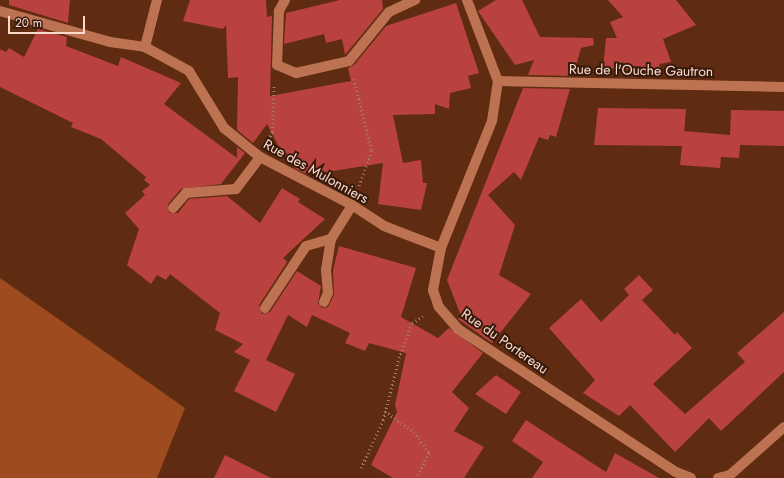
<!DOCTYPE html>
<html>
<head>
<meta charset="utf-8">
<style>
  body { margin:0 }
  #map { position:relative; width:784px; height:478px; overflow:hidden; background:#5f2b11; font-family:Jost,sans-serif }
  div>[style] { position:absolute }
  .forest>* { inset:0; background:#9e4b1f }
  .building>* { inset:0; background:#b9423f }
  .path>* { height:2.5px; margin-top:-1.25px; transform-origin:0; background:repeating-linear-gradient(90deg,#a77c67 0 1px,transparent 0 4px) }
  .lane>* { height:10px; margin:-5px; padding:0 5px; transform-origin:5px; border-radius:5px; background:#bd7351 }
  .street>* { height:10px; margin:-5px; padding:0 5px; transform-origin:5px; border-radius:5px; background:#bd7351 }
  span { translate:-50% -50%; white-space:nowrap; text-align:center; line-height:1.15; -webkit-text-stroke:4px #371a0c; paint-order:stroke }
  .street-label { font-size:14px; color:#fbdacc }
  .scale { position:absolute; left:8px; top:16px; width:77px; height:18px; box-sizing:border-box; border:2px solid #fbdacc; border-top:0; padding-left:5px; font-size:12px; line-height:14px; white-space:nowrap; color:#fbdacc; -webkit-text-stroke:3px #371a0c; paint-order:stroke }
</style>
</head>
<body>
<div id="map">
  <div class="forest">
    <i style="clip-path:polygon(0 278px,185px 408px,157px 478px,0 478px)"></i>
  </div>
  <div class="building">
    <i style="clip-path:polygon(9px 0,70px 0,68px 23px,9px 5px)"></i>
    <i style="clip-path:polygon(190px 0,266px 0,267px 17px,272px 16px,270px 96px,351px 81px,348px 68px,354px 65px,386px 26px,456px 3px,479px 73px,468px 76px,471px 88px,450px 93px,449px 109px,435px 104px,435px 114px,393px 115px,403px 163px,421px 160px,423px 183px,427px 183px,421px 210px,378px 204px,383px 163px,308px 175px,294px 168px,298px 162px,281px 151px,267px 124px,253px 143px,237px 130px,238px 77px,228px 78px,226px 25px,223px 29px,183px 21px)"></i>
    <i style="clip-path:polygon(340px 0,382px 0,383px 9px,345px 55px,342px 39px,326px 43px,324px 34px,284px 44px,286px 13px)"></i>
    <i style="clip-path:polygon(496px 0,522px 0,540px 37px,593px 38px,594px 45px,581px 48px,573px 76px,528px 75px,534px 60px,515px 65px,478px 11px)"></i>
    <i style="clip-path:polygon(608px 0,676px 0,696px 25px,663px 39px,671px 62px,659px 64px,661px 70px,603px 69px,606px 38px,617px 38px,610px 22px,623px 17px)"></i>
    <i style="clip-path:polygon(38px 29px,67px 37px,66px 46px,118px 66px,121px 57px,181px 83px,164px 104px,237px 158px,237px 147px,245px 153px,221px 184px,181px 189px,168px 204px,169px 213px,178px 213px,189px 199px,227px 196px,260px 223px,282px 188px,300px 199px,298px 202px,325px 219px,283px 258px,287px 261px,286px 264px,259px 305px,262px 314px,270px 312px,297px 271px,321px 286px,318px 303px,322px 308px,328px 307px,334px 295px,333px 270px,339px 246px,416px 268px,401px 317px,438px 338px,449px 328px,483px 353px,452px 392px,469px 408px,454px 431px,484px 447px,464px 478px,393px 478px,371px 465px,397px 412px,395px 405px,406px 353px,369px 343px,365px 351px,345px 343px,350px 333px,312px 315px,307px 327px,288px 315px,266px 360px,295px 374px,276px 412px,234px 391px,250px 360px,234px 352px,243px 344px,215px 330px,220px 313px,170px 274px,166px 280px,157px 275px,151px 284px,127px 265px,139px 229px,125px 213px,145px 195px,142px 191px,150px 185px,144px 180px,146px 177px,101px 139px,71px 127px,73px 123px,0 87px,0 49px,6px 52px,9px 48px,24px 57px)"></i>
    <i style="clip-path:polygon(523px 88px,570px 89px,556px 137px,550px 135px,548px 140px,539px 137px,521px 180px,514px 172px,488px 195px,515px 225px,499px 275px,531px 294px,492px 343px,458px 319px,461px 316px,447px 280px)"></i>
    <i style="clip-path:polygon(598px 108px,686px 109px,684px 135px,684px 131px,730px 135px,731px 110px,784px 111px,784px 146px,740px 145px,739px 158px,721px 157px,720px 168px,680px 165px,682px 146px,594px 145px)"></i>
    <i style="clip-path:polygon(639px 275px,653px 290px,642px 300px,675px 335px,677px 332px,692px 348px,653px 384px,685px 414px,745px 362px,737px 353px,784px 312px,784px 372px,721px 431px,709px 418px,675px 452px,630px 405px,619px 416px,583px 393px,595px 380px,549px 328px,581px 299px,601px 322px,629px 295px,624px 289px)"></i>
    <i style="clip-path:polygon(496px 375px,521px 392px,506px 414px,475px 394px)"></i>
    <i style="clip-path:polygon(526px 420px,606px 472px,615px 453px,659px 478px,532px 478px,543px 462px,512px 441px)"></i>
    <i style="clip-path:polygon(225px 455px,271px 478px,214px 478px)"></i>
  </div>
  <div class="path">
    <i style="left:354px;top:79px;width:74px;rotate:76deg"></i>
    <i style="left:372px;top:151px;width:40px;rotate:110.2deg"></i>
    <i style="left:268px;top:140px;width:9px;rotate:-63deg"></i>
    <i style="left:272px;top:132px;width:48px;rotate:-87.6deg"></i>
    <i style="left:385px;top:411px;width:36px;rotate:36deg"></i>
    <i style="left:414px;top:432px;width:26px;rotate:54deg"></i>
    <i style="left:429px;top:453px;width:28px;rotate:116deg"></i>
    <i style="left:361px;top:468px;width:53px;rotate:-65.4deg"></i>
    <i style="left:383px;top:420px;width:64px;rotate:-75.5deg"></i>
    <i style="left:399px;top:358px;width:37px;rotate:-70deg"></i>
    <i style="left:412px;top:323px;width:13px;rotate:-32deg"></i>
  </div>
  <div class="lane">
    <i style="left:173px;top:208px;width:20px;rotate:-49deg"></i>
    <i style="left:186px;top:193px;width:50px;rotate:-4.6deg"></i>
    <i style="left:236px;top:189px;width:40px;rotate:-53deg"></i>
    <i style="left:324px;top:302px;width:10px;rotate:-66deg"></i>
    <i style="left:328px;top:293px;width:23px;rotate:-95deg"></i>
    <i style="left:326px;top:270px;width:31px;rotate:-81deg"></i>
    <i style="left:265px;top:308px;width:74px;rotate:-56.5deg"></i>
    <i style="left:306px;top:246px;width:26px;rotate:-16deg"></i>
    <i style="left:331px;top:239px;width:40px;rotate:-58deg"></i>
  </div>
  <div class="street">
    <i style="left:285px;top:0;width:13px;rotate:119deg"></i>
    <i style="left:279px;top:11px;width:54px;rotate:92.1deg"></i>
    <i style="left:277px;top:65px;width:21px;rotate:23deg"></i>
    <i style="left:296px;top:73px;width:54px;rotate:-12.8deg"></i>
    <i style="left:349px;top:61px;width:63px;rotate:-50.8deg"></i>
    <i style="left:389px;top:12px;width:29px;rotate:-25deg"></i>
    <i style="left:467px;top:0;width:87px;rotate:69.1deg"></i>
    <i style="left:498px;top:81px;width:40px;rotate:98.5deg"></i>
    <i style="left:492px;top:121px;width:137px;rotate:111.9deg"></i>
    <i style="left:441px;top:248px;width:43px;rotate:100.8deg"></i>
    <i style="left:433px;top:290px;width:18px;rotate:71deg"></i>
    <i style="left:439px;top:307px;width:29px;rotate:49deg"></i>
    <i style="left:458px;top:329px;width:261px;rotate:33.3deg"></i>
    <i style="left:676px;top:472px;width:16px;rotate:22deg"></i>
    <i style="left:0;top:11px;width:114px;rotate:15.7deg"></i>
    <i style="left:110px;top:42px;width:35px;rotate:8deg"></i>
    <i style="left:145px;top:47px;width:50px;rotate:28.6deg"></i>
    <i style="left:189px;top:71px;width:67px;rotate:58.4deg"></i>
    <i style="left:224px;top:128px;width:46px;rotate:38.9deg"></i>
    <i style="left:260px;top:157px;width:104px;rotate:27.6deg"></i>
    <i style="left:352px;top:205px;width:38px;rotate:33deg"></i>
    <i style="left:384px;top:226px;width:61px;rotate:21.1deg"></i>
    <i style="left:145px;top:47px;width:49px;rotate:-75.7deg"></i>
    <i style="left:498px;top:81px;width:286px;rotate:1.2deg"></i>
    <i style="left:718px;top:478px;width:12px;rotate:-14deg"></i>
    <i style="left:730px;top:475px;width:72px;rotate:-41.6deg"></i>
  </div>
  <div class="street-label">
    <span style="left:641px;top:70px;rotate:1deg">Rue de l'Ouche Gautron</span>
    <span style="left:316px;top:171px;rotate:29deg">Rue des Mulonniers</span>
    <span style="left:505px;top:341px;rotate:35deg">Rue du Portereau</span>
  </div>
  <div class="scale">20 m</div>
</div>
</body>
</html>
